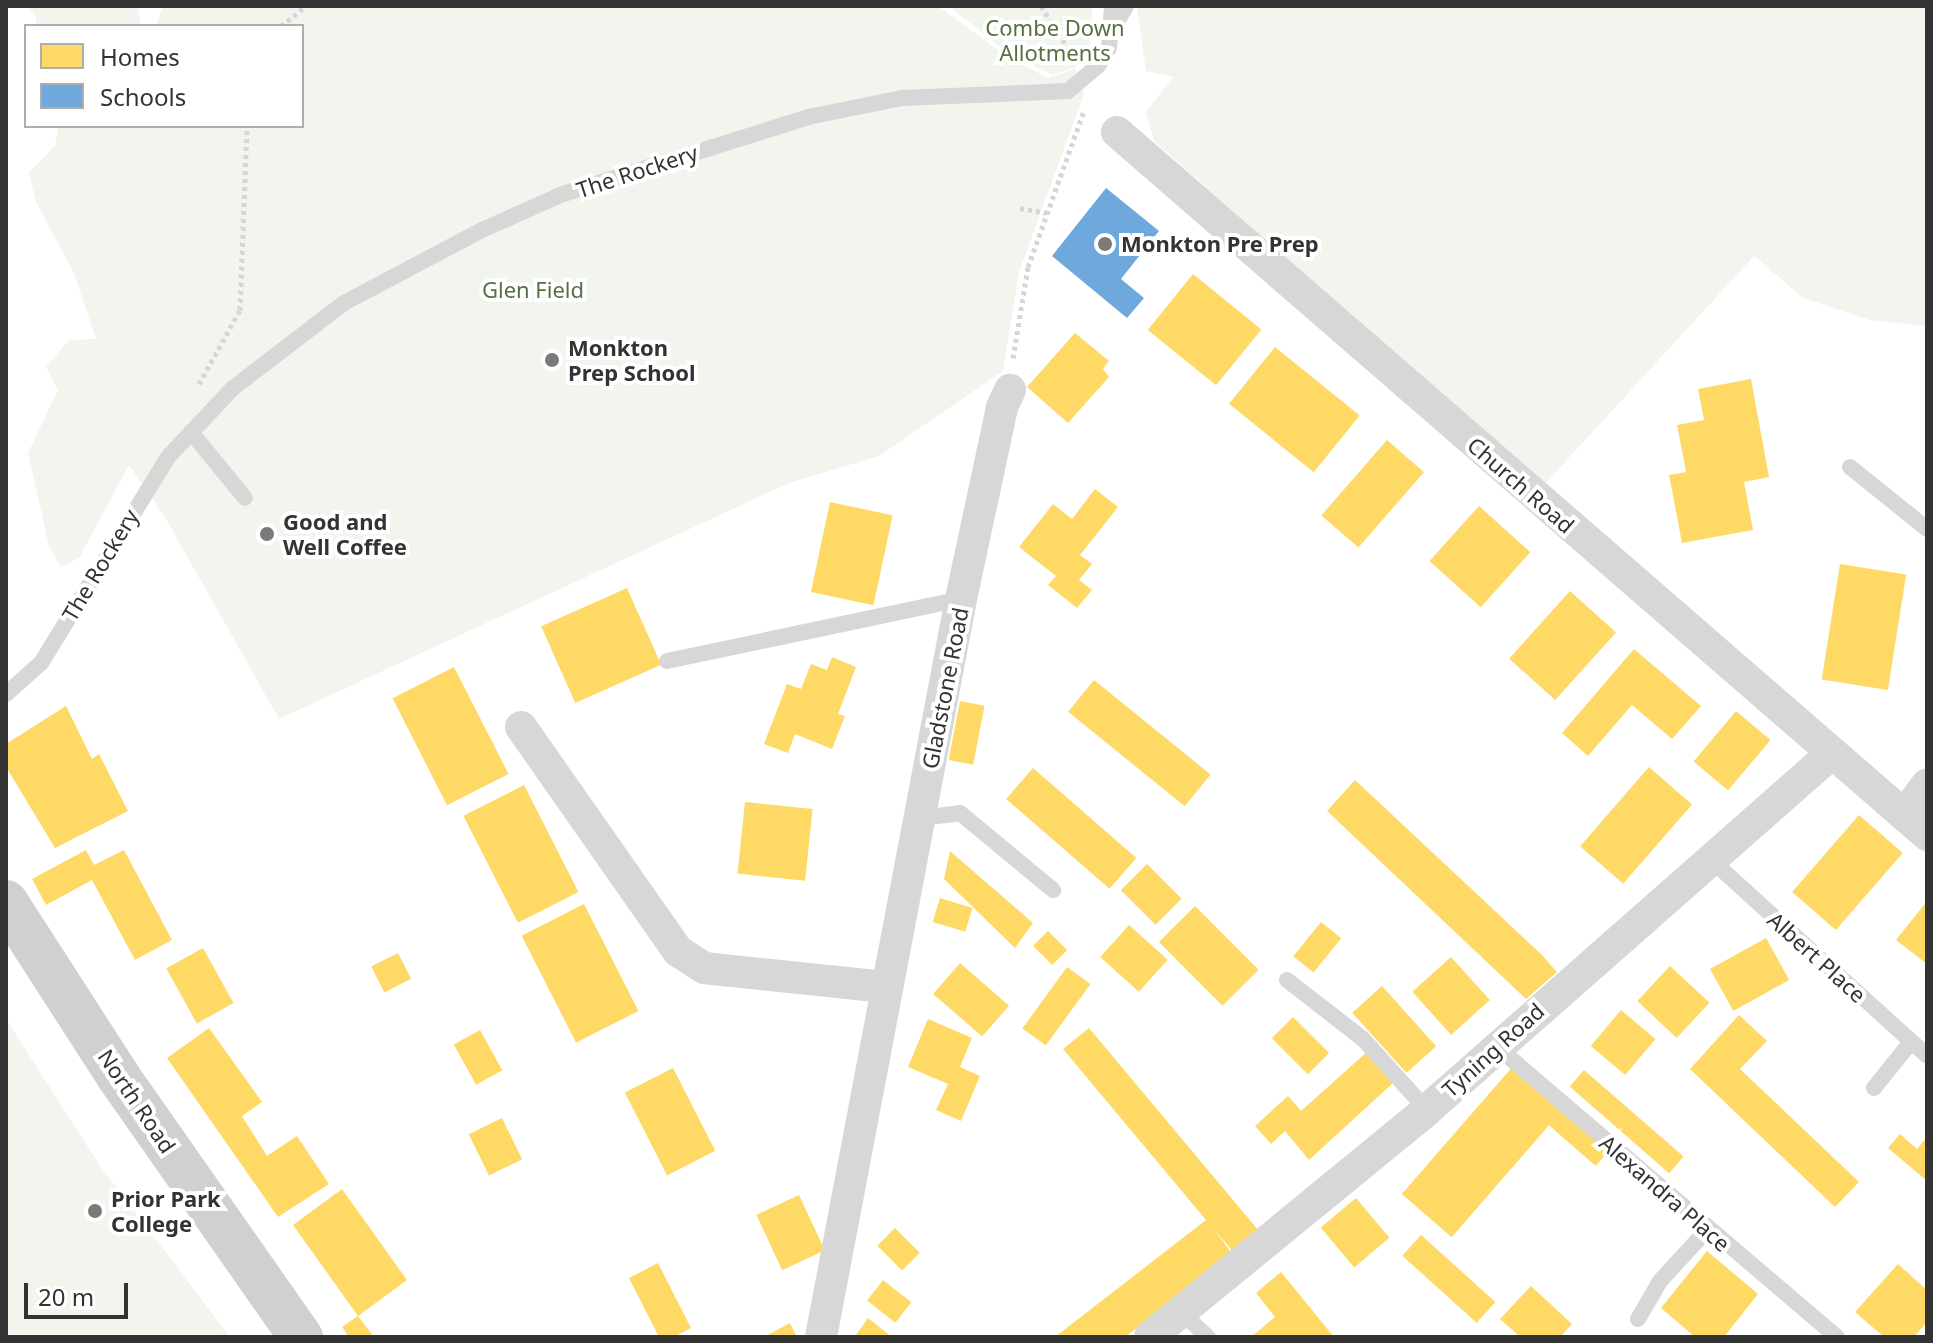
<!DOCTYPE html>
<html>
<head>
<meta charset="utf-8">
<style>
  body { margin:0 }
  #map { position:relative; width:1933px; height:1343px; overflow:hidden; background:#fff; font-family:"Noto Sans",sans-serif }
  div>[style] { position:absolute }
  .green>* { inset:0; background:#f1f5ed }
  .homes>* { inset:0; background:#ffd966; transform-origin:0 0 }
  .schools>* { inset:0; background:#6fa8dc }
  .path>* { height:5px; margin-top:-2.5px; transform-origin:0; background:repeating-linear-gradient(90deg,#d6d6d6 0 4px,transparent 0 8px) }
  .lane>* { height:16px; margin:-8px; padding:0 8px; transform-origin:8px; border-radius:8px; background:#d7d7d7 }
  .street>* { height:32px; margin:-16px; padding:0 16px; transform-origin:16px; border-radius:16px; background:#d7d7d7 }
  .secondary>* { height:44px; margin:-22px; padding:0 22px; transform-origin:22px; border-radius:22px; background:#d0d0d0 }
  .dots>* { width:22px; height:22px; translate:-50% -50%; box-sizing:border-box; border:4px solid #fff; border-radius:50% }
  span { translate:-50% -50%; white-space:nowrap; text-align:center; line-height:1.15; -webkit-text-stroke:8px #fff; paint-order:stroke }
  .park-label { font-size:22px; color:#56703f }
  .street-label { font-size:22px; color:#333 }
  .poi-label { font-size:22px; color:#333; font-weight:700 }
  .left { translate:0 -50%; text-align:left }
  .frame { position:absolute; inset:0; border:8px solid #333; pointer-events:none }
  .legend { position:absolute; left:24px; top:24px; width:280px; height:104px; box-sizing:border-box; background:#fff; border:2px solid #adadad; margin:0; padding:10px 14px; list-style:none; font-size:24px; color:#333 }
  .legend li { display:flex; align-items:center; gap:16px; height:40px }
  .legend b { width:40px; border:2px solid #adadad }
  .scale { position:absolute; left:24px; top:1283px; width:104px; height:36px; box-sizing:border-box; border:4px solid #333; border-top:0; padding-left:10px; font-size:24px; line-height:28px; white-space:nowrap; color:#333; -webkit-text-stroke:6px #fff; paint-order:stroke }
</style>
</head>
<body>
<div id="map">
  <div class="green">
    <i style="clip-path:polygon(27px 6px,138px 6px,141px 26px,34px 26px,37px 19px)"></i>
    <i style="clip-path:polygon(163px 6px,938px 6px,1005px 55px,1048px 78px,1075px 69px,1084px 94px,1019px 272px,1003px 371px,879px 456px,789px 483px,279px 719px,166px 519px,129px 465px,79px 558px,61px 567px,49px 546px,28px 453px,58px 390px,46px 367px,69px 340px,96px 339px,74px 273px,36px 202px,29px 172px,55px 146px,59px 126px,302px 126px,302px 26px,156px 26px)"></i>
    <i style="clip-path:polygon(949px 6px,1092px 6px,1090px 49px,1074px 68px,1052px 75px,1004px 50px)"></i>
    <i style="clip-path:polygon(1137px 6px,1927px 6px,1927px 326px,1870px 320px,1803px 298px,1754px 256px,1542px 487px,1154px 141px,1146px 112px,1173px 77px,1146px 71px)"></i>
    <i style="clip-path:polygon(6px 1019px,100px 1166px,230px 1337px,6px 1337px)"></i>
  </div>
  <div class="homes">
    <i style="left:1193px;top:274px;width:88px;height:72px;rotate:39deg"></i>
    <i style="clip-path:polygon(1075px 333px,1109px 361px,1103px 369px,1109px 377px,1068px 423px,1027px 387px)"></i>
    <i style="left:1275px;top:347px;width:109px;height:73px;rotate:39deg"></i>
    <i style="clip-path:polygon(1751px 379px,1769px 477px,1744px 482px,1753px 530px,1682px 543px,1669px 475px,1686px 472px,1677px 425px,1704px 420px,1698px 389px)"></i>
    <i style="left:1387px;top:440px;width:49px;height:100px;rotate:41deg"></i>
    <i style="clip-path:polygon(1095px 489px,1118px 507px,1080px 555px,1092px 564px,1079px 580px,1092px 590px,1077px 608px,1048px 585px,1056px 576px,1019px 547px,1053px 504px,1072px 519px)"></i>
    <i style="left:830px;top:502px;width:64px;height:92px;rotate:12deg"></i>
    <i style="left:1479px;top:506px;width:69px;height:74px;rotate:42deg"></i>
    <i style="left:1840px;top:564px;width:67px;height:117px;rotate:9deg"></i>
    <i style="left:627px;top:588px;width:84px;height:94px;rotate:66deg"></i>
    <i style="left:1570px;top:591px;width:62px;height:91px;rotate:42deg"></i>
    <i style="clip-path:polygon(1634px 649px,1701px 706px,1672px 739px,1632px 705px,1588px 756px,1562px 733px)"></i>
    <i style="clip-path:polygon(832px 657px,856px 667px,838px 714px,845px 716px,832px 749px,795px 734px,788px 753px,764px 744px,787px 684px,801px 689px,811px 664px,827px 670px)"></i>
    <i style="left:454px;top:667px;width:120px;height:69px;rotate:63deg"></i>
    <i style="left:1094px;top:680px;width:150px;height:41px;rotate:39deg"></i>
    <i style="left:960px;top:701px;width:25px;height:60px;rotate:11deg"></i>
    <i style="clip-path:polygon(66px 706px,92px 759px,99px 754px,128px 811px,55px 848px,6px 767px,6px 744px)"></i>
    <i style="left:1736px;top:711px;width:45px;height:66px;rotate:40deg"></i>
    <i style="left:1649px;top:767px;width:57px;height:105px;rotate:41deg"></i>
    <i style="left:1033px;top:768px;width:137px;height:41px;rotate:41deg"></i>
    <i style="clip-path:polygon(1355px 780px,1542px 955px,1557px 972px,1526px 999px,1327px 811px)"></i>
    <i style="left:524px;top:785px;width:120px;height:68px;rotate:63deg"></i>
    <i style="left:745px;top:802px;width:68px;height:72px;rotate:6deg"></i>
    <i style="left:1859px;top:815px;width:58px;height:102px;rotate:41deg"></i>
    <i style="clip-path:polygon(86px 850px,94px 865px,124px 850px,172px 940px,135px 960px,92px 880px,46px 905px,32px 879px)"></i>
    <i style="clip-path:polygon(950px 851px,1033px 923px,1015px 948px,944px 879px)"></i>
    <i style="left:1147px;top:864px;width:49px;height:37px;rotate:45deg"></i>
    <i style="left:940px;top:898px;width:34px;height:25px;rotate:17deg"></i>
    <i style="clip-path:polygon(1927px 901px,1927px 964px,1896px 940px)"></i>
    <i style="left:584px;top:904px;width:120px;height:70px;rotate:63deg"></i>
    <i style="left:1195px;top:906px;width:90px;height:51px;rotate:45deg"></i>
    <i style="left:1321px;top:922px;width:26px;height:44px;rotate:39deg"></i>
    <i style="left:1129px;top:925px;width:52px;height:43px;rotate:42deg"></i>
    <i style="left:1048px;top:931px;width:27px;height:21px;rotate:45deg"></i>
    <i style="left:1766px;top:938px;width:48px;height:64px;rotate:61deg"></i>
    <i style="left:203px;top:948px;width:63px;height:42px;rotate:61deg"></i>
    <i style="left:398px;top:953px;width:29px;height:30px;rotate:63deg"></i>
    <i style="left:1451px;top:957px;width:58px;height:52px;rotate:48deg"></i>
    <i style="left:960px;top:963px;width:65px;height:41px;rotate:41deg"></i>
    <i style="left:1670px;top:966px;width:54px;height:48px;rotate:43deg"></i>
    <i style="left:1067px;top:967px;width:29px;height:76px;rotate:36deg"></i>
    <i style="left:1382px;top:986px;width:81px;height:40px;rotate:48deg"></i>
    <i style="left:1621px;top:1010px;width:45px;height:47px;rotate:40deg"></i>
    <i style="clip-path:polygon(1739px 1015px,1767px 1041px,1740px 1069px,1859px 1182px,1835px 1207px,1690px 1069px)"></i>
    <i style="left:1293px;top:1017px;width:51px;height:30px;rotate:45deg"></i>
    <i style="clip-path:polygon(928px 1019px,972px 1038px,960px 1067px,980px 1076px,961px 1121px,936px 1110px,948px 1084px,908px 1067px)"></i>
    <i style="clip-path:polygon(209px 1028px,262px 1102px,242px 1116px,267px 1156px,297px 1136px,329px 1184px,278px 1217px,167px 1058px)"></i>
    <i style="clip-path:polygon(1089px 1028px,1259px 1231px,1234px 1253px,1214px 1229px,1233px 1255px,1125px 1337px,1055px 1337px,1206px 1220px,1063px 1049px)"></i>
    <i style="left:480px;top:1030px;width:46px;height:30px;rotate:61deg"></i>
    <i style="clip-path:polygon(1368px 1051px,1393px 1083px,1309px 1160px,1285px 1131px,1271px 1144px,1255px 1126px,1288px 1096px,1301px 1111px)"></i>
    <i style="left:1514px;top:1065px;width:66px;height:171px;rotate:41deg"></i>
    <i style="left:673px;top:1068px;width:93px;height:54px;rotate:63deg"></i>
    <i style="left:1584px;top:1070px;width:132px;height:22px;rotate:41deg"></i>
    <i style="left:1564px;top:1108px;width:62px;height:23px;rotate:41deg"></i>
    <i style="left:502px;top:1118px;width:46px;height:37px;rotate:64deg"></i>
    <i style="clip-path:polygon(1900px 1134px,1917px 1149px,1927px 1137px,1927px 1181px,1888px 1148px)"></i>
    <i style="clip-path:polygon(342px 1189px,407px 1280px,358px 1316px,374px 1337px,349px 1337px,342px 1327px,358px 1316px,293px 1225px)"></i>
    <i style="left:799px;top:1195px;width:61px;height:47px;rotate:65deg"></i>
    <i style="left:1356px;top:1198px;width:52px;height:46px;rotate:50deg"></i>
    <i style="left:895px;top:1228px;width:35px;height:25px;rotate:45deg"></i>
    <i style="left:1421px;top:1235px;width:100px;height:28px;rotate:42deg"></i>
    <i style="clip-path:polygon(1707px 1251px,1758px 1294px,1724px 1337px,1695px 1337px,1661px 1308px)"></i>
    <i style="clip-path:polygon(658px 1263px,691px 1328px,674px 1337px,659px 1337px,629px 1278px)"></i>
    <i style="clip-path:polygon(1898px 1264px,1927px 1290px,1927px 1322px,1914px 1337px,1884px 1337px,1855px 1312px)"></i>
    <i style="clip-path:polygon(1281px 1272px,1334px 1337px,1251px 1337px,1275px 1317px,1256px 1293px)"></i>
    <i style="left:883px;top:1280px;width:36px;height:26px;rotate:38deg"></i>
    <i style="clip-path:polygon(1531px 1286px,1572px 1324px,1560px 1337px,1520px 1337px,1500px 1319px)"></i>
    <i style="clip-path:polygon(868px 1318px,892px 1337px,856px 1335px)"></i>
    <i style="clip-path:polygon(790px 1323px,797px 1337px,764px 1337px)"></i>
  </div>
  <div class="schools">
    <i style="clip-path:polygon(1106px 188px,1159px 231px,1121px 279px,1144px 298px,1127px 318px,1052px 256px)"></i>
  </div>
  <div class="path">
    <i style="left:1041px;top:6px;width:59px;rotate:57.4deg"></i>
    <i style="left:281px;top:26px;width:32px;rotate:-39deg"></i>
    <i style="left:1020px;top:208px;width:27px;rotate:10deg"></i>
    <i style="left:1013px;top:358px;width:92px;rotate:-80.6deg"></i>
    <i style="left:1028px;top:267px;width:166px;rotate:-70.3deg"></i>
    <i style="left:199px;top:384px;width:85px;rotate:-61deg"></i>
    <i style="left:240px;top:310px;width:184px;rotate:-87.8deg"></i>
  </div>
  <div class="lane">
    <i style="left:1114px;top:27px;width:24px;rotate:-60deg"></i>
    <i style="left:191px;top:432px;width:85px;rotate:50.7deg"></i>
    <i style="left:1850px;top:467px;width:99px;rotate:38.8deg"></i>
    <i style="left:667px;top:661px;width:300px;rotate:-11.9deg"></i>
    <i style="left:6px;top:694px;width:47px;rotate:-41.5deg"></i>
    <i style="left:41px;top:663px;width:243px;rotate:-58.3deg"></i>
    <i style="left:169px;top:456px;width:93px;rotate:-46.7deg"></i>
    <i style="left:233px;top:388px;width:140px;rotate:-37.4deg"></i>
    <i style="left:344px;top:303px;width:156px;rotate:-27.9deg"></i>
    <i style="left:482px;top:230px;width:89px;rotate:-24deg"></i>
    <i style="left:563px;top:194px;width:257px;rotate:-17.4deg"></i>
    <i style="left:808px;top:117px;width:96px;rotate:-11.4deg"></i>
    <i style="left:902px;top:98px;width:166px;rotate:-2.4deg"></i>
    <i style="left:1068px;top:91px;width:39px;rotate:-40deg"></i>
    <i style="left:1098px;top:66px;width:21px;rotate:-59deg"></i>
    <i style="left:1109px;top:48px;width:42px;rotate:-85.9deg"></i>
    <i style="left:921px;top:818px;width:39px;rotate:-7deg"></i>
    <i style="left:960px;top:813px;width:121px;rotate:39.6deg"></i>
    <i style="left:1709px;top:858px;width:294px;rotate:42.2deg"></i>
    <i style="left:1287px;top:980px;width:96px;rotate:37.8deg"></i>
    <i style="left:1363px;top:1039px;width:96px;rotate:48deg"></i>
    <i style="left:1496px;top:1046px;width:448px;rotate:40.5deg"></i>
    <i style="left:1874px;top:1088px;width:59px;rotate:-51.2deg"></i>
    <i style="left:1181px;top:1312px;width:37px;rotate:43deg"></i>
    <i style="left:1638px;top:1319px;width:44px;rotate:-59.9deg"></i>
    <i style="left:1660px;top:1281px;width:69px;rotate:-47.3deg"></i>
  </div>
  <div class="street">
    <i style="left:1117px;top:132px;width:1073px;rotate:40.95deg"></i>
    <i style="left:521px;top:727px;width:274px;rotate:55deg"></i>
    <i style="left:678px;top:951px;width:31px;rotate:33deg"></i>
    <i style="left:704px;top:968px;width:182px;rotate:6deg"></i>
    <i style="left:1904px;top:815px;width:38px;rotate:-53deg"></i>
    <i style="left:821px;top:1337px;width:751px;rotate:-79.26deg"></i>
    <i style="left:961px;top:599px;width:196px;rotate:-77.9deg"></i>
    <i style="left:1002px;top:407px;width:19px;rotate:-65deg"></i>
    <i style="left:1150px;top:1337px;width:358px;rotate:-39.3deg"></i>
    <i style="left:1427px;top:1110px;width:537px;rotate:-41.38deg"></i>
  </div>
  <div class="secondary">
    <i style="left:6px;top:902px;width:207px;rotate:57.2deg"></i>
    <i style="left:118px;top:1076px;width:319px;rotate:55deg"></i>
  </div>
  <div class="dots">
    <i style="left:1105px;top:244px;background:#7a7a7a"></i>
    <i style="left:552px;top:360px;background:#7a7a7a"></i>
    <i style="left:267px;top:534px;background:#7a7a7a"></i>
    <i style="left:95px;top:1211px;background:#7a7a7a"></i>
  </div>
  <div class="park-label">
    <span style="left:1055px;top:40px">Combe Down<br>Allotments</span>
    <span style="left:533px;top:290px">Glen Field</span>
  </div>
  <div class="street-label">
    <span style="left:637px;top:171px;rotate:-18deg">The Rockery</span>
    <span style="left:1521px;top:485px;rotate:41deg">Church Road</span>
    <span style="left:100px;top:565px;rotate:-59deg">The Rockery</span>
    <span style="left:945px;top:688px;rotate:-79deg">Gladstone Road</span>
    <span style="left:1817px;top:957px;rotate:42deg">Albert Place</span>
    <span style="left:1493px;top:1050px;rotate:-42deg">Tyning Road</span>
    <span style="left:137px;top:1101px;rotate:56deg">North Road</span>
    <span style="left:1665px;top:1193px;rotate:41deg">Alexandra Place</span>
  </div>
  <div class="poi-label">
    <span class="left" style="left:1121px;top:244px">Monkton Pre Prep</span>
    <span class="left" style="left:568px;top:360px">Monkton<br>Prep School</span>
    <span class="left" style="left:283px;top:534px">Good and<br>Well Coffee</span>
    <span class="left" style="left:111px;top:1211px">Prior Park<br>College</span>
  </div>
  <div class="frame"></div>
  <ul class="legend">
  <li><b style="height:22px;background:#ffd966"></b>Homes</li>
  <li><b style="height:22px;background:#6fa8dc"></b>Schools</li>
  </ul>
  <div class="scale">20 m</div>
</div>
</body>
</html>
